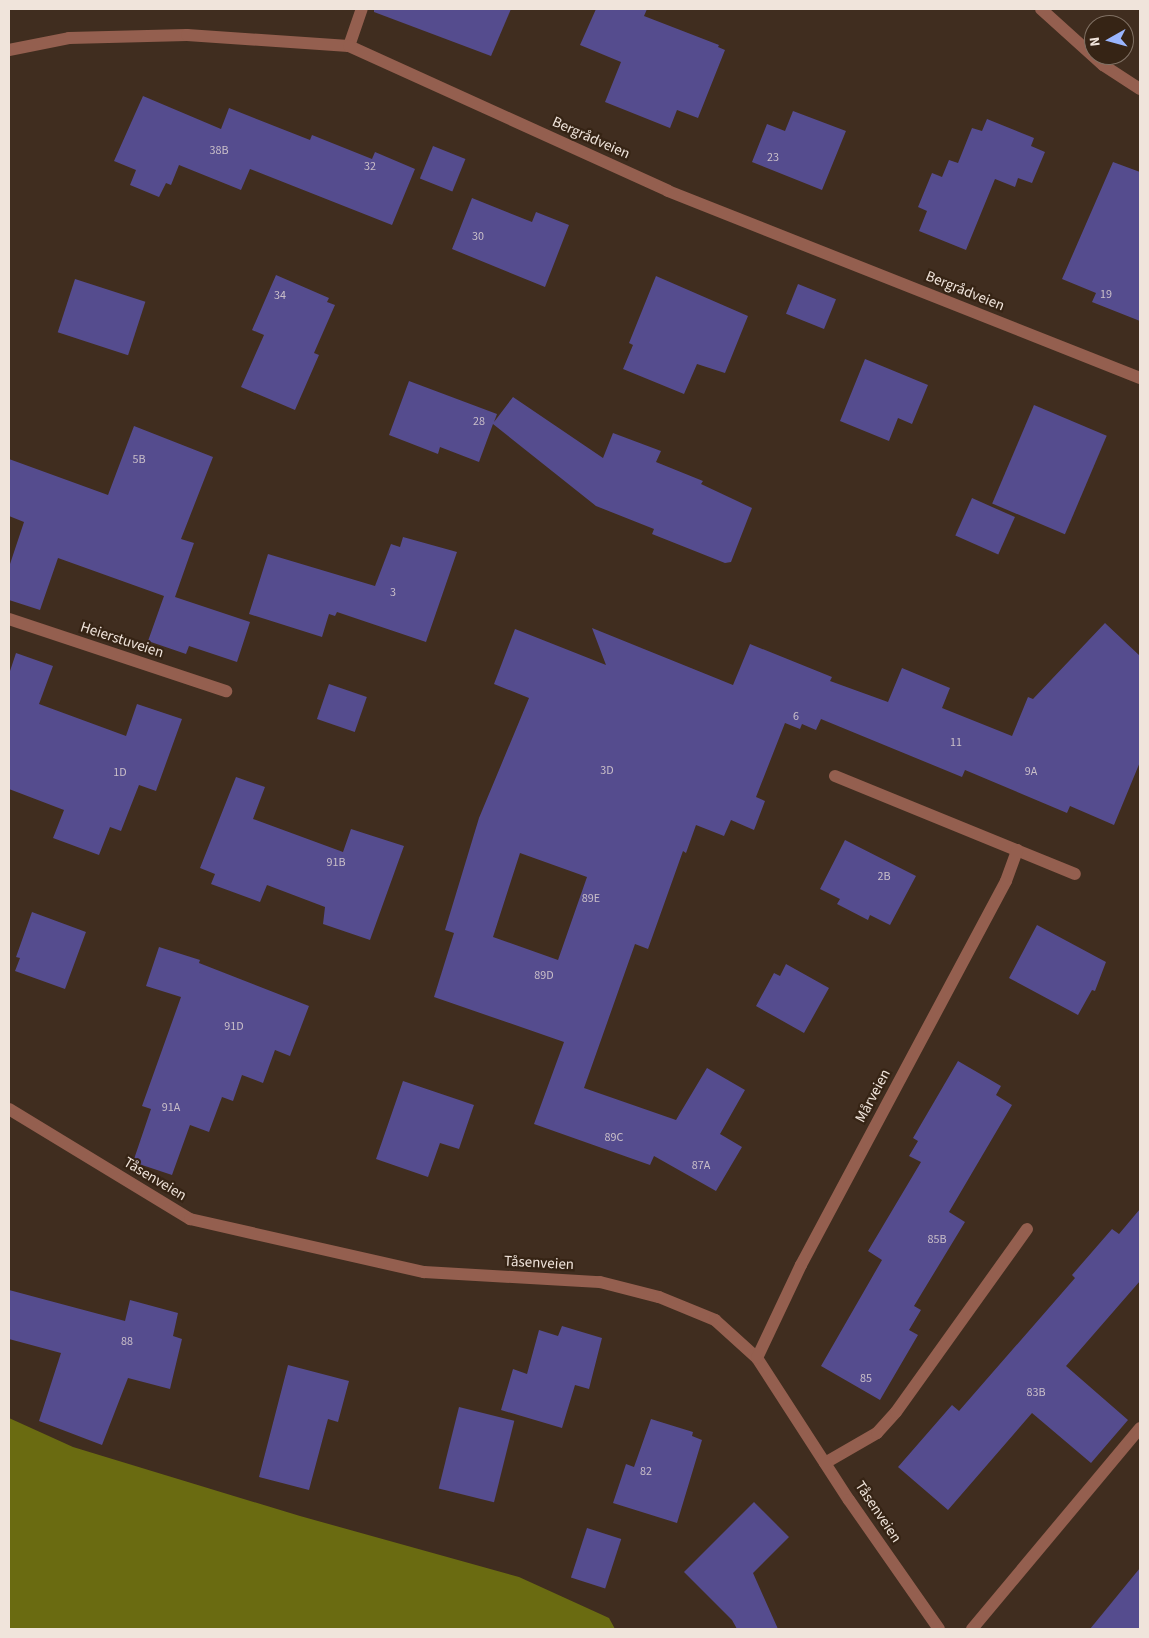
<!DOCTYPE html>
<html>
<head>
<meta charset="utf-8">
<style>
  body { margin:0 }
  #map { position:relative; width:1149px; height:1638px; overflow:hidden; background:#402d1f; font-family:"Source Sans 3",sans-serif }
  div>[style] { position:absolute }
  .forest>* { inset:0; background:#6a6b11 }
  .building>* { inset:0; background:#554c8e; transform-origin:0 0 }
  .lane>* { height:12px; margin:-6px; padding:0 6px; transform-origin:6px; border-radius:6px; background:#945f4f }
  .street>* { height:12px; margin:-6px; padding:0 6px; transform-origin:6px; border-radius:6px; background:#945f4f }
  span { translate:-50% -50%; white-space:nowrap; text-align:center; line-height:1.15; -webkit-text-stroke:4.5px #362415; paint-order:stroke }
  .number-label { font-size:12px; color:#c9bec8 }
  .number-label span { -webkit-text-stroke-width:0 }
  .street-label { font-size:15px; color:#f0e4db }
  .frame { position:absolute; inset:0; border:10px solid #f0e4db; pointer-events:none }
  .north { position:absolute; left:1084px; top:15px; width:50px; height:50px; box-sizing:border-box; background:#362415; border:1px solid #807164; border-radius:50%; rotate:263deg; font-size:14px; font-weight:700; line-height:20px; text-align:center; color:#f0e4db }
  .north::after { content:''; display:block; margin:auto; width:18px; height:22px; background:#9ab5fd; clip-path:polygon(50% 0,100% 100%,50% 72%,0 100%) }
</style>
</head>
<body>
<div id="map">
  <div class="forest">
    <i style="clip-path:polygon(9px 1418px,73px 1447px,300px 1516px,519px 1577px,609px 1618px,615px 1629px,9px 1629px)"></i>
  </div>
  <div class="building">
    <i style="clip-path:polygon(374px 9px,511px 9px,491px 56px,374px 12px)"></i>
    <i style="clip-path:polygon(596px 9px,647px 9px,644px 16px,719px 45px,718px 47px,725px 50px,698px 118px,677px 110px,670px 128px,605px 102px,621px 62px,580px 45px)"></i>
    <i style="clip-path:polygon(143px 96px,221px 129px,229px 108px,310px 140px,312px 135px,372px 159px,375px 152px,415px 169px,392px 225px,250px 169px,241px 190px,179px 165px,171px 185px,166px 183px,159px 197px,130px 185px,136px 170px,114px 161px)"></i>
    <i style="clip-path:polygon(793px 111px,846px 131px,822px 190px,752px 162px,767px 124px,785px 131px)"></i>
    <i style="clip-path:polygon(987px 119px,1034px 138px,1031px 146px,1045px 152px,1032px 183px,1018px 178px,1015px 187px,995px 179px,966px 250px,919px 231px,927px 211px,918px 207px,932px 173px,942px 177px,949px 160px,958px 163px,972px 128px,982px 131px)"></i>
    <i style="left:433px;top:146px;width:35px;height:35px;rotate:22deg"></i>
    <i style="clip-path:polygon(1113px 162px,1140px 172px,1140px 321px,1092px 302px,1096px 293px,1062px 279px)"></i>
    <i style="clip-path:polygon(472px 198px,532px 222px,536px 212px,569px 225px,545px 287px,452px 249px)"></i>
    <i style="clip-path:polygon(276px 275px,329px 298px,327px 302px,335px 305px,314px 353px,319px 355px,295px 410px,241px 387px,264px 335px,252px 330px)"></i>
    <i style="clip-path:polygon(656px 276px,748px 316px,725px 373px,697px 364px,684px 394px,623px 369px,633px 345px,629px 343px)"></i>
    <i style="left:75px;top:279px;width:74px;height:56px;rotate:18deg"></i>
    <i style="left:798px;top:284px;width:41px;height:32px;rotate:22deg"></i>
    <i style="clip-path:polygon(865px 359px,928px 385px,912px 424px,898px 418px,889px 441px,840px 421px)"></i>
    <i style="clip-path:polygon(409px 381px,497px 414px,494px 422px,513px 397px,603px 458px,613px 433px,661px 451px,656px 462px,703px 481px,701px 484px,752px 508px,731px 562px,725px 563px,652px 534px,654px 529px,596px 506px,493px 424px,479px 462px,440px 447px,438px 454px,389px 435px)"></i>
    <i style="left:1034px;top:405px;width:79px;height:107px;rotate:23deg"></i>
    <i style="clip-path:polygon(134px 426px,213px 457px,181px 539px,194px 543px,175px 597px,250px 622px,237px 662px,189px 646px,186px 654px,148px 641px,164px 596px,58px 558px,40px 610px,9px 600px,9px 567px,24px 522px,9px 516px,9px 459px,108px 495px)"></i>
    <i style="left:972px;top:498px;width:47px;height:41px;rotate:24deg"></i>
    <i style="clip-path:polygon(403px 537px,457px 552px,426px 642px,337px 612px,335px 616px,329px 614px,322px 637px,249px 614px,268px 554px,375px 586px,391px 544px,400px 547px)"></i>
    <i style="clip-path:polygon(evenodd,1105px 623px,1140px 656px,1140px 762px,1114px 825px,1070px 806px,1067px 813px,965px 770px,962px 777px,821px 719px,816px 730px,802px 724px,800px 729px,785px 723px,756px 797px,765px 801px,754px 830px,731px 820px,724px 836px,696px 825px,686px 853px,683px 851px,648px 949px,635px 944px,584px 1088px,676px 1120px,707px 1068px,745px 1090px,720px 1134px,742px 1147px,716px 1191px,654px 1156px,650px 1165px,534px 1124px,564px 1042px,434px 997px,454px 933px,445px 930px,479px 818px,529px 698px,494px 684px,515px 629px,606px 665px,592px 628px,733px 685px,750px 644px,832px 677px,830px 681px,888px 702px,902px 668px,950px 688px,942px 708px,1012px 736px,1028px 697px,1033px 699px,1105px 623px,520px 853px,587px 877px,558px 960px,493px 937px,520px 853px)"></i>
    <i style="clip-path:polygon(16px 653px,53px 666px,39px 704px,126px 736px,137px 704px,182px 719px,156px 791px,139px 785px,121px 831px,110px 827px,99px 855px,53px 838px,64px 810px,9px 789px,9px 674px)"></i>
    <i style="left:329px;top:684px;width:40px;height:37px;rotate:19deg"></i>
    <i style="clip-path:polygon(236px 777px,265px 787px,253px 819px,343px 852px,351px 829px,404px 846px,370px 940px,323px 924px,325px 907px,267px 885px,260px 902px,211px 884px,215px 874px,200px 868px)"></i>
    <i style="clip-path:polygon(845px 840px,916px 876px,890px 925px,870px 915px,868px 920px,837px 904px,840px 899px,820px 889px)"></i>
    <i style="clip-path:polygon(32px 912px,86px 932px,65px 989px,15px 971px,20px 958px,16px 957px)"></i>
    <i style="clip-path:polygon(1037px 925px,1106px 962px,1095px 991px,1092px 990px,1078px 1015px,1009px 978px)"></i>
    <i style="clip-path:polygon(159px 947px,200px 960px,199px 963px,309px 1006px,290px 1056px,275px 1050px,263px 1083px,242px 1075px,233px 1101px,222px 1097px,209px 1132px,190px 1125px,172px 1175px,133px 1162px,151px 1109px,142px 1106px,181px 997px,146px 986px)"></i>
    <i style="clip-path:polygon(786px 964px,829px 988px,804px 1033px,756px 1006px,774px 973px,780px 976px)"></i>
    <i style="clip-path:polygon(958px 1061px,1001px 1086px,996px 1095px,1012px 1105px,949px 1212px,965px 1222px,914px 1306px,921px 1310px,909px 1330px,918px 1335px,880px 1400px,821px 1366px,882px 1260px,868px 1251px,921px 1162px,909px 1156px,918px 1141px,913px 1138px)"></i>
    <i style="clip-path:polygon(403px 1081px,474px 1105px,459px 1149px,440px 1143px,428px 1177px,376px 1159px)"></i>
    <i style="clip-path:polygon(1140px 1209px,1140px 1281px,1066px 1366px,1128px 1420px,1091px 1463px,1032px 1413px,948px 1510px,898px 1467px,952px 1405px,959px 1411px,1075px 1278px,1072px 1275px,1112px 1229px,1119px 1234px)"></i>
    <i style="clip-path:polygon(9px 1290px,125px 1321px,130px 1300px,178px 1313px,173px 1336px,182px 1339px,170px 1389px,128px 1378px,102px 1445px,39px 1421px,61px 1353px,9px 1339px)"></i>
    <i style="clip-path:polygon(562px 1326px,602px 1338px,589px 1389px,575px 1385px,562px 1428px,501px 1410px,513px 1369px,527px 1374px,539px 1330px,558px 1336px)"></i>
    <i style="clip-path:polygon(288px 1365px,349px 1381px,338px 1422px,328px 1419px,309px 1490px,259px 1477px)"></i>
    <i style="left:459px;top:1407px;width:57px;height:84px;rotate:14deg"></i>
    <i style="clip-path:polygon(651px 1419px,693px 1432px,692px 1436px,702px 1440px,677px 1523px,613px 1503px,626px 1464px,634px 1467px)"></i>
    <i style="clip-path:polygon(754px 1502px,789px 1537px,753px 1573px,778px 1629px,737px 1629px,732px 1620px,684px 1572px)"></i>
    <i style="left:587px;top:1528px;width:36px;height:52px;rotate:18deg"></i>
    <i style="clip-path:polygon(1140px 1568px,1140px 1629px,1090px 1629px)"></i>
  </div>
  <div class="lane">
    <i style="left:835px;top:776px;width:259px;rotate:22.2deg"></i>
    <i style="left:825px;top:1463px;width:60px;rotate:-30deg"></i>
    <i style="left:877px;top:1433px;width:28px;rotate:-48deg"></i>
    <i style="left:896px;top:1412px;width:225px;rotate:-54.4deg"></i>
    <i style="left:972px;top:1629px;width:262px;rotate:-50.1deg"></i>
  </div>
  <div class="street">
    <i style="left:1041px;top:9px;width:84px;rotate:42.1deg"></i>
    <i style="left:1103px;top:65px;width:44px;rotate:33deg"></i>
    <i style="left:349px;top:46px;width:39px;rotate:-71deg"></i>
    <i style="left:9px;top:50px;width:61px;rotate:-11.3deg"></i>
    <i style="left:69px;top:38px;width:118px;rotate:-1.5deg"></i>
    <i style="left:187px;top:35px;width:162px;rotate:3.9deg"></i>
    <i style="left:349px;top:46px;width:350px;rotate:24.4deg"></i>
    <i style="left:668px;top:191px;width:508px;rotate:21.61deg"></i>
    <i style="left:9px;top:619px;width:229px;rotate:18.4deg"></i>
    <i style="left:9px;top:1109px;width:212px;rotate:31.3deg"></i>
    <i style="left:190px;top:1219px;width:240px;rotate:12.8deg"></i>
    <i style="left:424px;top:1272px;width:176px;rotate:3.3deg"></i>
    <i style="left:600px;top:1282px;width:61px;rotate:14.3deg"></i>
    <i style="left:659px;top:1297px;width:61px;rotate:22.3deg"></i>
    <i style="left:715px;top:1320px;width:57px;rotate:42.1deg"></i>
    <i style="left:757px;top:1358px;width:169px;rotate:57.1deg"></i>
    <i style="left:849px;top:1500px;width:157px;rotate:55.1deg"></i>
    <i style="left:757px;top:1358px;width:103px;rotate:-64.7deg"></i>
    <i style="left:801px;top:1265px;width:435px;rotate:-61.9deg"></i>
    <i style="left:1006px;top:881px;width:33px;rotate:-70deg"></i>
  </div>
  <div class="number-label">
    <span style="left:219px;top:151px">38B</span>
    <span style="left:773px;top:158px">23</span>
    <span style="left:370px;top:167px">32</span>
    <span style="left:478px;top:237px">30</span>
    <span style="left:1106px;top:295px">19</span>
    <span style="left:280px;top:296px">34</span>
    <span style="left:479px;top:422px">28</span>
    <span style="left:139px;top:460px">5B</span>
    <span style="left:393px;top:593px">3</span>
    <span style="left:796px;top:717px">6</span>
    <span style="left:956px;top:743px">11</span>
    <span style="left:607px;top:771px">3D</span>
    <span style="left:1031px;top:772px">9A</span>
    <span style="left:120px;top:773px">1D</span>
    <span style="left:336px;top:863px">91B</span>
    <span style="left:884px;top:877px">2B</span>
    <span style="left:591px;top:899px">89E</span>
    <span style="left:544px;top:976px">89D</span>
    <span style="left:234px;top:1027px">91D</span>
    <span style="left:171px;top:1108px">91A</span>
    <span style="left:614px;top:1138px">89C</span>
    <span style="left:701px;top:1166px">87A</span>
    <span style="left:937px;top:1240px">85B</span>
    <span style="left:127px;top:1342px">88</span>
    <span style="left:866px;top:1379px">85</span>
    <span style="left:1036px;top:1393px">83B</span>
    <span style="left:646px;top:1472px">82</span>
  </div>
  <div class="street-label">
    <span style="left:591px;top:138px;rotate:24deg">Bergrådveien</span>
    <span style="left:965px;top:291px;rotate:22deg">Bergrådveien</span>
    <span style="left:122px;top:640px;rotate:18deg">Heierstuveien</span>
    <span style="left:873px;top:1096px;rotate:-62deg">Mårveien</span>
    <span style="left:155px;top:1179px;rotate:31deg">Tåsenveien</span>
    <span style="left:539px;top:1263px;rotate:3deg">Tåsenveien</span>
    <span style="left:878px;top:1512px;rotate:56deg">Tåsenveien</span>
  </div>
  <div class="frame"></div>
  <div class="north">N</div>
</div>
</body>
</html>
